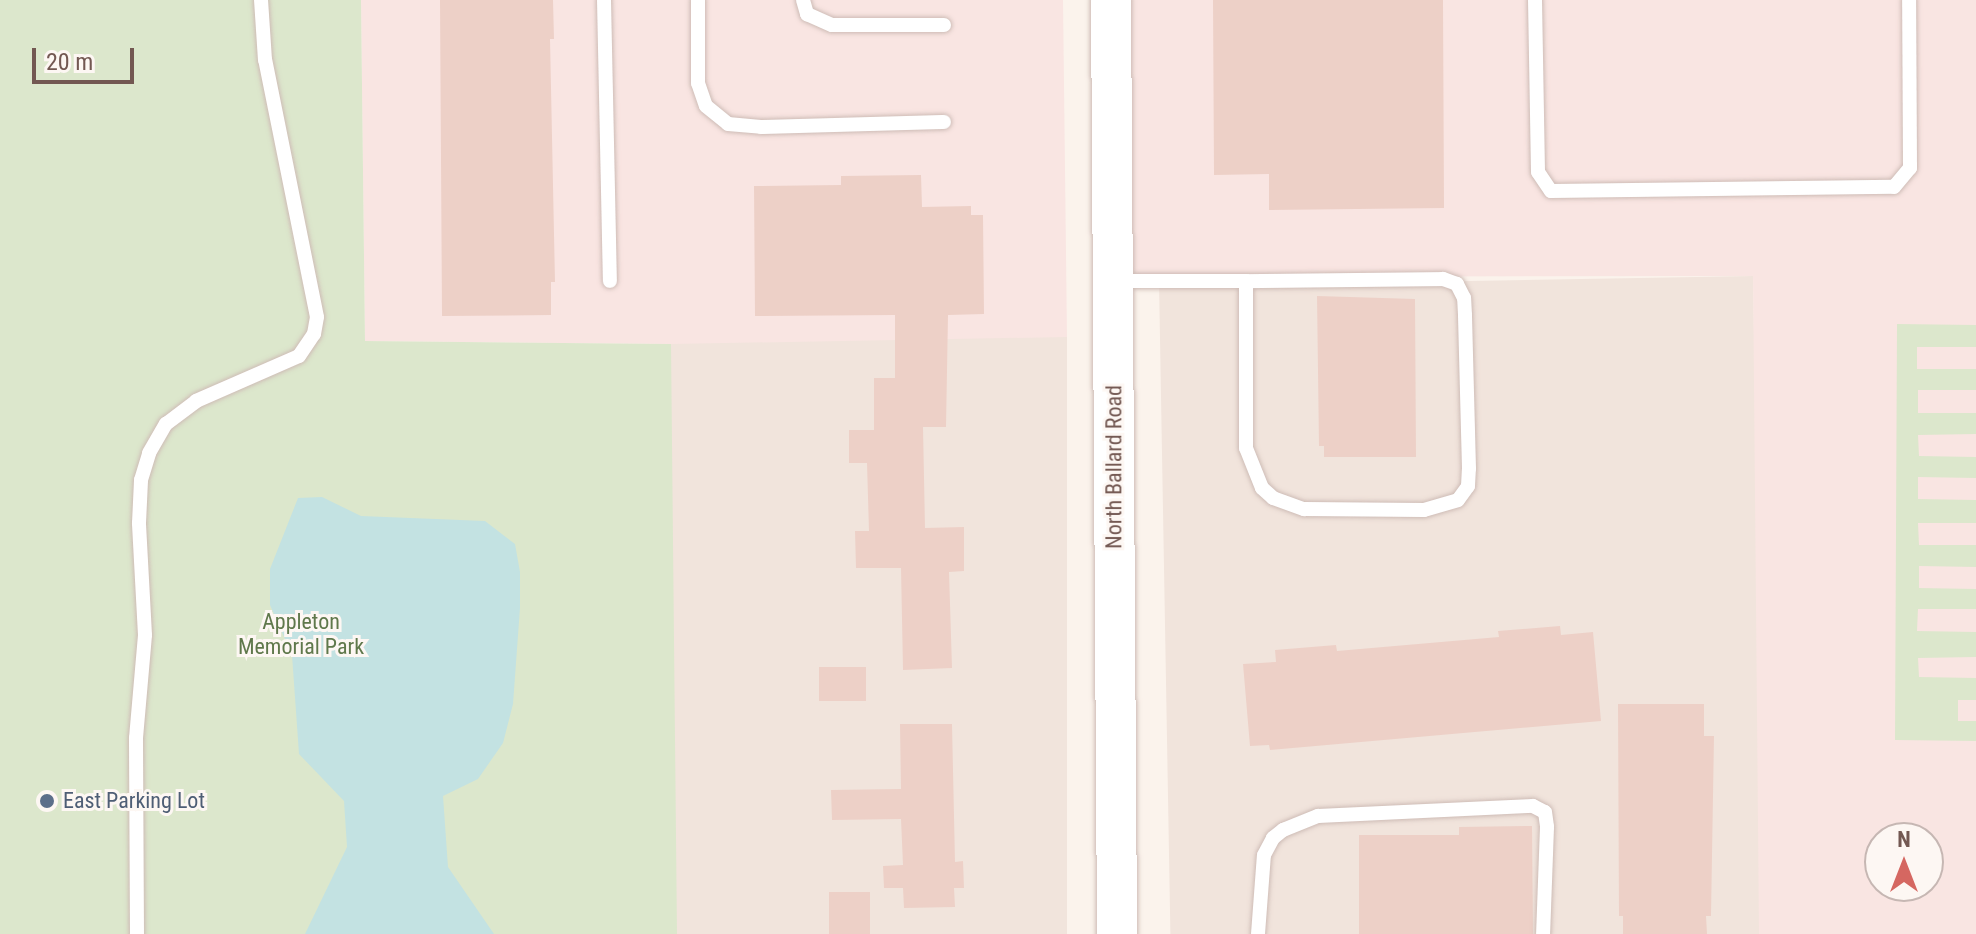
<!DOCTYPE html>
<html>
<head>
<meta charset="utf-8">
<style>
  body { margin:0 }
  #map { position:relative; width:1976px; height:934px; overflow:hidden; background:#fbf3ec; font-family:"Roboto Condensed",sans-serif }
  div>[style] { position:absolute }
  .residential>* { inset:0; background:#f1e4dc; transform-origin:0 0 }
  .commercial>* { inset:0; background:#f9e5e2 }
  .green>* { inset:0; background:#dce7cc }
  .water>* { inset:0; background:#c3e2e2 }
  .building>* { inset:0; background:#edd0c7; transform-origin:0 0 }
  .roads { filter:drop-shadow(0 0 2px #cebcb6) drop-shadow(0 0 2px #cebcb6) }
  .lane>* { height:14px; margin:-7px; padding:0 7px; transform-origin:7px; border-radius:7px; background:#fff }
  .secondary>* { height:40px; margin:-20px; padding:0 20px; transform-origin:20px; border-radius:20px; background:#fff }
  .dots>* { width:22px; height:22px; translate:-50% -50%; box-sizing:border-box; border:4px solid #fdf7f3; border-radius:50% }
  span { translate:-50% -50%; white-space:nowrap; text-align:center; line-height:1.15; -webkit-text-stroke:6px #fdf7f3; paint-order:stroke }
  .street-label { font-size:22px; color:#735852 }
  .park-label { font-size:22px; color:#5f784b }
  .service-label { font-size:22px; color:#4e5e75 }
  .left { translate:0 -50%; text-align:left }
  .north { position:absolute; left:1864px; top:822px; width:80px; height:80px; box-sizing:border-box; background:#fdf7f3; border:2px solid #c6b7b3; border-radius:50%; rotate:0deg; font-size:22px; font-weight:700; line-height:32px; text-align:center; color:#735852 }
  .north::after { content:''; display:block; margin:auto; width:28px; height:36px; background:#d56761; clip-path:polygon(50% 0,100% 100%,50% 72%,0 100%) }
  .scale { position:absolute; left:32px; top:48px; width:102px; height:36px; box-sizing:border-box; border:4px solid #735852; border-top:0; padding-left:10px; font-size:24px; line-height:28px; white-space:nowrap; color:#735852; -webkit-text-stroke:6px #fdf7f3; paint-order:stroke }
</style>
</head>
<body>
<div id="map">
  <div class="residential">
    <i style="left:1753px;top:276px;width:658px;height:594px;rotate:89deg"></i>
    <i style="left:1067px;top:337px;width:597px;height:396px;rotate:90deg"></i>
  </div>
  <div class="commercial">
    <i style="clip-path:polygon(361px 0,1063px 0,1067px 337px,671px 344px,365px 341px)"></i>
    <i style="clip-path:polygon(evenodd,1111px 0,1976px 0,1976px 934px,1759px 934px,1753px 276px,1113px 277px,1111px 0,1880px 838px,1928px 838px,1928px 886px,1880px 886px,1880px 838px)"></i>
  </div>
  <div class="green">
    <i style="clip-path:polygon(0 0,361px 0,365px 341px,671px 344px,677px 934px,0 934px)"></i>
    <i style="clip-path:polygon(1897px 324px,1976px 325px,1976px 347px,1917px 347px,1917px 369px,1976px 369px,1976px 390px,1918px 390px,1918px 413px,1976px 413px,1976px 434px,1918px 435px,1919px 456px,1976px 457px,1976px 478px,1918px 477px,1918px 499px,1976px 500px,1976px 523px,1918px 523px,1919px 545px,1976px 545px,1976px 567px,1919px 566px,1919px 588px,1976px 589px,1976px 609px,1918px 609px,1917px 631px,1976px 632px,1976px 657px,1918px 658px,1919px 677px,1976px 678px,1976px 700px,1958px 700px,1958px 721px,1976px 721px,1976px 741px,1895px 740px)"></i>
  </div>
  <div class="water">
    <i style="clip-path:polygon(322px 497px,361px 516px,485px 521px,515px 544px,520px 572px,520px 608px,513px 704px,503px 743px,478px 779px,443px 796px,448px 867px,494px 934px,305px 934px,347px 847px,344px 801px,299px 754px,292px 655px,270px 605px,270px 569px,298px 498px)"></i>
  </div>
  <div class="building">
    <i style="clip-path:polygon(440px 0,553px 0,554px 39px,550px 39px,555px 282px,551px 282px,551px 315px,442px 316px)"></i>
    <i style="clip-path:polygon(1213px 0,1443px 0,1444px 208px,1269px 210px,1269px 174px,1214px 175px)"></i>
    <i style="clip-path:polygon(921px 175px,922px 207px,971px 206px,971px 215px,983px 215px,984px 314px,948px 315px,946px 427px,923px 427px,925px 528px,964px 527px,964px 571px,949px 572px,952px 668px,903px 670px,901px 568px,856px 568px,855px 531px,869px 531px,867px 463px,849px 463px,849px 430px,874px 430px,874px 378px,895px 378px,895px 315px,755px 316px,754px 186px,841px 185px,841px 176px)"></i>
    <i style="clip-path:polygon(1317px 296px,1415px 299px,1416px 457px,1324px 457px,1324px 446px,1319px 446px)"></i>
    <i style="clip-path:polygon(1560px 626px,1561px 635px,1593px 632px,1601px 721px,1270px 750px,1269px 745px,1250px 746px,1243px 664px,1276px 662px,1275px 650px,1336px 645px,1337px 651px,1499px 637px,1498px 631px)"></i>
    <i style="left:819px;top:667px;width:47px;height:34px"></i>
    <i style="clip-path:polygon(1618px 704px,1704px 704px,1704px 736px,1714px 736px,1711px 916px,1706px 916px,1707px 934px,1623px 934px,1623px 916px,1619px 916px)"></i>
    <i style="clip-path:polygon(900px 724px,952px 724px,955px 862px,963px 861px,964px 888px,954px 888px,955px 907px,904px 908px,903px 888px,884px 888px,883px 866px,903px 865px,901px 819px,832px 820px,831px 790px,901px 789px)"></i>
    <i style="clip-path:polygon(1532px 826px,1533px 934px,1359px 934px,1359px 835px,1459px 835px,1459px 827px)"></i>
    <i style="left:829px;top:892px;width:41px;height:42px"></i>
  </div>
  <div class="roads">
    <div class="lane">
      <i style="left:604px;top:0;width:281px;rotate:88.8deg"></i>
      <i style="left:698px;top:0;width:83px;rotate:90deg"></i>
      <i style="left:698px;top:83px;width:24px;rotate:71deg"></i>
      <i style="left:706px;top:106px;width:28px;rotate:39deg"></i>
      <i style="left:728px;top:124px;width:33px;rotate:5deg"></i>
      <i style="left:761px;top:127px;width:183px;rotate:-1.6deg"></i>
      <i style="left:803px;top:0;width:15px;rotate:74deg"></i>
      <i style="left:807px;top:14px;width:27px;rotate:24deg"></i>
      <i style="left:832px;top:25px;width:112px"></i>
      <i style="left:1535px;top:0;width:172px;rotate:89deg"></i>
      <i style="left:1538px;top:172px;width:23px;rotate:56deg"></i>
      <i style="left:1551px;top:191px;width:343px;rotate:-0.7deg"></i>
      <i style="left:1894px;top:187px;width:25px;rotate:-50deg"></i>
      <i style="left:1910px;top:168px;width:168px;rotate:-90.3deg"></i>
      <i style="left:1117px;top:281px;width:129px"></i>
      <i style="left:1246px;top:281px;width:167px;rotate:90deg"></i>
      <i style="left:1246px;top:448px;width:43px;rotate:68.2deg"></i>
      <i style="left:1262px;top:488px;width:15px;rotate:42deg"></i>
      <i style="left:1273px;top:498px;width:33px;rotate:20deg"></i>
      <i style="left:1304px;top:509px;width:120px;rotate:0.5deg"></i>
      <i style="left:1424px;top:510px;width:35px;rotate:-16deg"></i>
      <i style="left:1458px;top:500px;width:17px;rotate:-54deg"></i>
      <i style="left:1468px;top:486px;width:17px;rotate:-87deg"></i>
      <i style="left:1469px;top:469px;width:154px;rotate:-91.5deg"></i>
      <i style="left:1465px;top:315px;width:17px;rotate:-93deg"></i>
      <i style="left:1464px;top:298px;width:16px;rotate:-117deg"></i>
      <i style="left:1457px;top:284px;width:15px;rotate:-160deg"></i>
      <i style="left:1443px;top:279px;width:197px;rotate:179.4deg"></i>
      <i style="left:137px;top:934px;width:196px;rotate:-90.3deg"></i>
      <i style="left:136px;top:738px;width:103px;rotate:-85deg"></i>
      <i style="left:145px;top:635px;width:112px;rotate:-93.1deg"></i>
      <i style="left:139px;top:523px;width:43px;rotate:-87.3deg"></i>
      <i style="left:141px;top:480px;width:28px;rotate:-73deg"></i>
      <i style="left:149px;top:453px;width:34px;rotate:-60deg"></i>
      <i style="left:166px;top:424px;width:38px;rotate:-37deg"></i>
      <i style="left:196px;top:401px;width:112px;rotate:-23.6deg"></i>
      <i style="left:299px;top:356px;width:27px;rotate:-56deg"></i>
      <i style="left:314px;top:334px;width:17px;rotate:-80deg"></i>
      <i style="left:317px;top:317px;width:262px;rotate:-101.4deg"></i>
      <i style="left:265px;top:60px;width:60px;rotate:-93.8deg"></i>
      <i style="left:1258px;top:934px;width:79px;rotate:-85.7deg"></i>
      <i style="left:1264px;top:855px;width:19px;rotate:-62deg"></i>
      <i style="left:1273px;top:838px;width:13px;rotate:-39deg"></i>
      <i style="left:1283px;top:830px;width:38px;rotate:-22deg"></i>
      <i style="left:1318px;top:816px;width:215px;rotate:-2.7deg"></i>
      <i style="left:1533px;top:806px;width:13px;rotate:27deg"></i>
      <i style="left:1545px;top:812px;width:15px;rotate:82deg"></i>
      <i style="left:1547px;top:827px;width:107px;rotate:92.1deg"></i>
    </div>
    <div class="secondary">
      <i style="left:1111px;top:0;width:934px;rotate:89.63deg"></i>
    </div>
  </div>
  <div class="dots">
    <i style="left:47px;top:801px;background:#5c6f8a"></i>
  </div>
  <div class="street-label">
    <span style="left:1114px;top:467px;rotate:-90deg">North Ballard Road</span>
  </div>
  <div class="park-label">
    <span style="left:301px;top:634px">Appleton<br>Memorial Park</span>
  </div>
  <div class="service-label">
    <span class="left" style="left:63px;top:801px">East Parking Lot</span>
  </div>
  <div class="north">N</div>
  <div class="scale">20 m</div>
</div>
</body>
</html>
